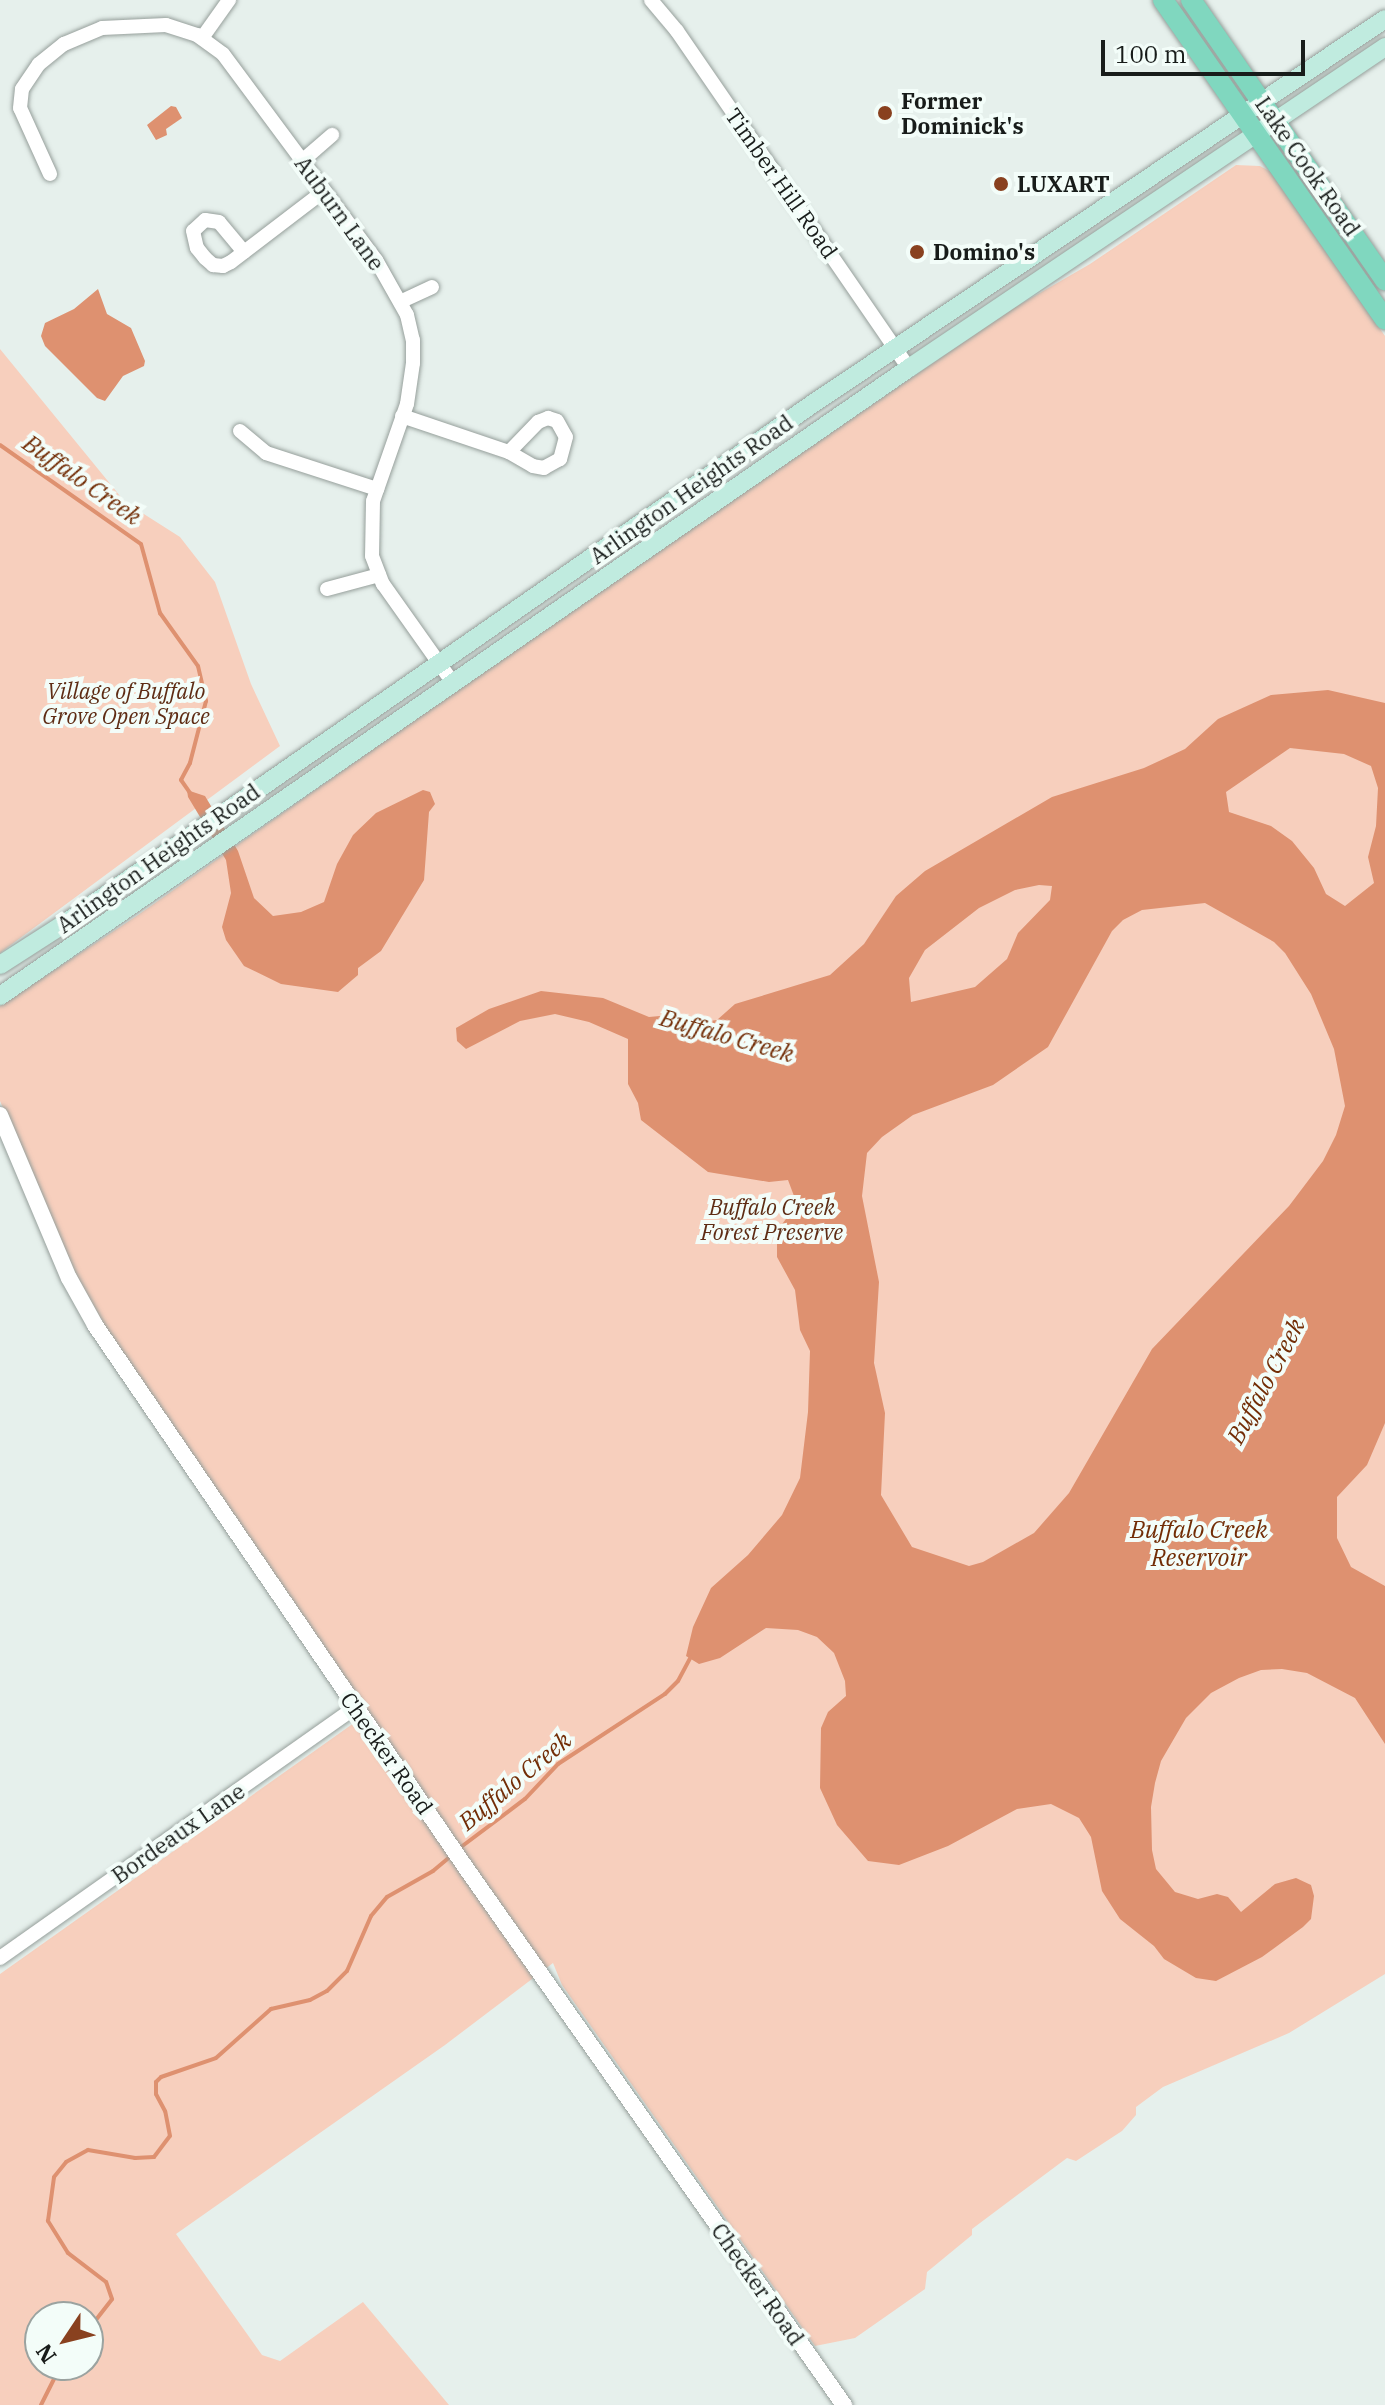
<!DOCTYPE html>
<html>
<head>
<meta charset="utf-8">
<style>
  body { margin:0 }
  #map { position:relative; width:1385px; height:2405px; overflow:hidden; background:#e6f0ec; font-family:"IBM Plex Serif",serif }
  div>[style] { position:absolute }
  .green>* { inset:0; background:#f7cfbd }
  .water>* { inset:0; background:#de9170 }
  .stream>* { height:4px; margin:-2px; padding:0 2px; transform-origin:2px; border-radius:2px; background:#de9170 }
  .roads { filter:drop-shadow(0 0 2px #969f9b) drop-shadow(0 0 2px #969f9b) }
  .minor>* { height:14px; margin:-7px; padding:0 7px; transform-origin:7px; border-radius:7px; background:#fff }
  .tertiary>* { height:16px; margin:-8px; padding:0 8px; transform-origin:8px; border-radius:8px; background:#fff }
  .secondary>* { height:18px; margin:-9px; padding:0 9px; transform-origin:9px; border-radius:9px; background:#c0ebdf }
  .primary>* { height:20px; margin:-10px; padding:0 10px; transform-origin:10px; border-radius:10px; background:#80d7bf }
  .dots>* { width:22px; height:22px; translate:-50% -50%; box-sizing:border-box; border:4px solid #f3fdf9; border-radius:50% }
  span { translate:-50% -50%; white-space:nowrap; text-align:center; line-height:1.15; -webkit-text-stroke:8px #f3fdf9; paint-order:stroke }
  .poi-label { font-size:22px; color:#181c1a; font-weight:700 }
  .left { translate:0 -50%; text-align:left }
  .street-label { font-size:22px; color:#181c1a }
  .park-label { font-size:22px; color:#5e2c14; font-style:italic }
  .water-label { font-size:24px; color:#722d06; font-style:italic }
  .north { position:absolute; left:24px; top:2301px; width:80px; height:80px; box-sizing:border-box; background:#f3fdf9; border:2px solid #9ba3a0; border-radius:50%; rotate:235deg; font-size:22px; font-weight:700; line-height:32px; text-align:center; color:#181c1a }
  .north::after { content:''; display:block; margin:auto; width:28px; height:36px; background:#89411f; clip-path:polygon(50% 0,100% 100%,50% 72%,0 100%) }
  .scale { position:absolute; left:1101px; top:40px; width:204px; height:36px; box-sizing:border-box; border:4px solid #181c1a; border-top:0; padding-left:10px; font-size:24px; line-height:28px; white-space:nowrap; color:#181c1a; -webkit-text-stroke:6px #f3fdf9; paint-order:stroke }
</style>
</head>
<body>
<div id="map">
  <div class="green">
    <i style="clip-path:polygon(evenodd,1236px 165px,1260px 166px,1271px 172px,1385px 336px,1385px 1974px,1289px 2033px,1163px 2087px,1136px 2107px,1136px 2115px,1122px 2131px,1076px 2161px,1067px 2158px,972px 2229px,972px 2235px,927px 2272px,925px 2289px,855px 2338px,815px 2346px,562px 1985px,553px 1963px,445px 2045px,176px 2234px,262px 2355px,280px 2361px,363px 2302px,449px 2405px,0 2405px,0 1974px,368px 1713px,115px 1344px,64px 1254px,0 1101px,0 1006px,138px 915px,494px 664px,1012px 309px,1090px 264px,1236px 165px,40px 2317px,88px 2317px,88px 2365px,40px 2365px,40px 2317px)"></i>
    <i style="clip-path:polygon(0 349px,125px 502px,180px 537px,215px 582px,251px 684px,280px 746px,0 953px)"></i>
  </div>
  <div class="water">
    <i style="clip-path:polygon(171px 106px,176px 107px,182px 118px,166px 129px,167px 135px,156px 140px,147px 125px)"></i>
    <i style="clip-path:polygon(98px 289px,107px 314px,131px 328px,145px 361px,144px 366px,123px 376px,105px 401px,97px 398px,45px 346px,41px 336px,45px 323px,74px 309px)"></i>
    <i style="clip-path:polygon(evenodd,1328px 690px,1385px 703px,1385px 1423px,1367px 1465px,1337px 1497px,1337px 1538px,1351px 1567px,1385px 1586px,1385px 1744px,1355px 1698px,1307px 1673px,1282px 1669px,1261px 1670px,1239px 1678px,1211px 1693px,1186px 1718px,1161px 1761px,1155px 1783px,1151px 1807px,1152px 1850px,1156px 1869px,1175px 1892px,1198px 1899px,1217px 1894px,1228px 1897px,1241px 1912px,1275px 1884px,1296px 1878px,1311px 1885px,1314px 1896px,1311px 1919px,1303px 1927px,1262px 1957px,1216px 1981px,1196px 1978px,1164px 1959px,1154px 1946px,1120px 1919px,1102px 1891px,1091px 1837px,1079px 1818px,1051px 1804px,1017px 1809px,948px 1846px,899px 1865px,868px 1861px,837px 1825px,820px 1788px,821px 1728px,828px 1712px,846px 1696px,845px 1681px,834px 1653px,817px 1637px,798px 1630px,766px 1628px,720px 1658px,699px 1664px,686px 1656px,693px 1627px,711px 1588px,748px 1555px,782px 1515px,800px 1478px,808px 1412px,810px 1351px,800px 1330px,795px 1290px,777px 1257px,777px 1231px,797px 1204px,788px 1180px,769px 1182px,708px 1172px,641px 1120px,638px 1103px,628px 1084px,628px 1039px,589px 1022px,555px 1014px,520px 1021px,466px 1049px,457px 1041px,456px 1028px,489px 1009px,541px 991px,603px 998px,649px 1017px,681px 1014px,700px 1022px,717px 1020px,735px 1004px,830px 975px,864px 944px,896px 896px,925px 871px,1052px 797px,1144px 768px,1185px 749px,1218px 719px,1271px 695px,1328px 690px,1290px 748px,1344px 754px,1371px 766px,1378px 788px,1376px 826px,1368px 857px,1374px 883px,1345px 906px,1326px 894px,1314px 868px,1292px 841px,1271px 826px,1229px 812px,1226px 792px,1290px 748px,1328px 690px,1039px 885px,1052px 886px,1050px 900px,1018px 933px,1007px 959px,975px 987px,911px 1002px,909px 978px,925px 950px,979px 908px,1015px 890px,1039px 885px,1328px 690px,1205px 903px,1274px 942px,1285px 953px,1311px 994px,1334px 1049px,1345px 1106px,1336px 1135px,1323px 1161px,1289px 1206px,1152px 1349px,1069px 1493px,1034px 1533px,983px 1562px,969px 1566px,912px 1547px,881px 1495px,885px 1413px,874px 1363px,879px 1282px,862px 1196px,867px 1153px,882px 1137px,913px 1115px,993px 1085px,1048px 1047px,1112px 931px,1123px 920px,1142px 910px,1205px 903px)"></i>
    <i style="clip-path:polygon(187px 790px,205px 796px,238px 851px,254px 898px,273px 916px,301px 912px,324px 902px,337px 864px,353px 835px,376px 813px,423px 790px,430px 792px,435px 804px,429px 812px,424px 880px,381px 951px,358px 968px,358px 975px,338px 992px,281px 984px,244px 966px,226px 940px,222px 927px,231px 893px,226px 860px,188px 797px)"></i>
  </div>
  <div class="stream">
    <i style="left:0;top:445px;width:172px;rotate:35.1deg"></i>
    <i style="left:141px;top:544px;width:72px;rotate:74.6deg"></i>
    <i style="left:160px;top:613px;width:65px;rotate:54.4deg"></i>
    <i style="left:198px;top:666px;width:36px;rotate:77deg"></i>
    <i style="left:206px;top:701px;width:64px;rotate:104.5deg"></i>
    <i style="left:190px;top:763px;width:19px;rotate:118deg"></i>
    <i style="left:181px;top:780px;width:16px;rotate:55deg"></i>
    <i style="left:457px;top:1850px;width:85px;rotate:-36.9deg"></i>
    <i style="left:525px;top:1799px;width:48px;rotate:-46.7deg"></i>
    <i style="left:558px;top:1764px;width:128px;rotate:-33.2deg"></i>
    <i style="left:665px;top:1694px;width:18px;rotate:-45deg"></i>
    <i style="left:678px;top:1681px;width:27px;rotate:-62deg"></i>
    <i style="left:88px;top:2330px;width:39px;rotate:-52deg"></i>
    <i style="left:112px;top:2299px;width:18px;rotate:-109deg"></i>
    <i style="left:106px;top:2282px;width:48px;rotate:-142.7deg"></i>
    <i style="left:68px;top:2253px;width:38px;rotate:-122deg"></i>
    <i style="left:48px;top:2221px;width:44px;rotate:-82.2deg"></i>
    <i style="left:54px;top:2177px;width:19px;rotate:-51deg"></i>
    <i style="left:66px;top:2162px;width:25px;rotate:-29deg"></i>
    <i style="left:88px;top:2150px;width:48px;rotate:9.7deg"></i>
    <i style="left:135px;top:2158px;width:19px;rotate:-3deg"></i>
    <i style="left:154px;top:2157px;width:26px;rotate:-53deg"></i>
    <i style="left:170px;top:2136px;width:25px;rotate:-101deg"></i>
    <i style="left:165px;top:2111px;width:19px;rotate:-118deg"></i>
    <i style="left:156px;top:2094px;width:12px;rotate:-90deg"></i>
    <i style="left:156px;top:2082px;width:7px;rotate:-45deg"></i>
    <i style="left:161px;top:2077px;width:58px;rotate:-19.1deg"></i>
    <i style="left:216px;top:2058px;width:74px;rotate:-41.7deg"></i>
    <i style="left:271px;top:2009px;width:40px;rotate:-13deg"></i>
    <i style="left:310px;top:2000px;width:19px;rotate:-28deg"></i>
    <i style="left:327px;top:1991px;width:28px;rotate:-45deg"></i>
    <i style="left:347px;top:1971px;width:60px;rotate:-66.4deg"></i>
    <i style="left:371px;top:1916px;width:25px;rotate:-50deg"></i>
    <i style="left:387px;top:1897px;width:53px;rotate:-29.5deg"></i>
    <i style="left:433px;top:1871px;width:23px;rotate:-40deg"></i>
    <i style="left:41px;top:2405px;width:45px;rotate:-63.4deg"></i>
  </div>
  <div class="roads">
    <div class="minor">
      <i style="left:651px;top:0;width:40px;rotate:50deg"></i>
      <i style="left:677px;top:31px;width:409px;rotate:55.5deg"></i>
      <i style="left:202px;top:38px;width:47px;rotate:-54.6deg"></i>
      <i style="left:302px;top:161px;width:40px;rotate:-41deg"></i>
      <i style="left:50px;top:174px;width:72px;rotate:-114.4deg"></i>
      <i style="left:20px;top:108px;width:19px;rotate:-84deg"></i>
      <i style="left:22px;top:89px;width:30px;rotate:-56deg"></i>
      <i style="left:39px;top:64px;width:32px;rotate:-39deg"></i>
      <i style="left:64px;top:44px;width:41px;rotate:-22.8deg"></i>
      <i style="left:102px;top:28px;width:64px;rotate:-2.7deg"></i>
      <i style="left:166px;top:25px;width:33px;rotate:18deg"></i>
      <i style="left:197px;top:35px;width:32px;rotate:36deg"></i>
      <i style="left:223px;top:54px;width:257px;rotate:53.4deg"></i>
      <i style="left:376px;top:260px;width:63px;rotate:60.6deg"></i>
      <i style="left:407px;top:315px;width:26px;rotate:77deg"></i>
      <i style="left:413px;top:340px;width:23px;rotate:90deg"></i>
      <i style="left:413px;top:363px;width:41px;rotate:98.3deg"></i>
      <i style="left:407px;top:404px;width:103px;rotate:109.3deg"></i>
      <i style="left:373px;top:501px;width:55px;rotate:91deg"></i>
      <i style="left:372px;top:556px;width:30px;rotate:69deg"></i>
      <i style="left:383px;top:584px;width:121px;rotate:54.7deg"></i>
      <i style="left:244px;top:252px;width:39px;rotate:-130deg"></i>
      <i style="left:219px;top:222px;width:14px;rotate:-172deg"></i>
      <i style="left:205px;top:220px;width:16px;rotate:137deg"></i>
      <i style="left:193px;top:231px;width:17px;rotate:77deg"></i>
      <i style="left:197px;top:248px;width:13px;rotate:51deg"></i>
      <i style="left:205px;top:258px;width:11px;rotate:41deg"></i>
      <i style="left:213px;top:265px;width:10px;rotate:6deg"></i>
      <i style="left:223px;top:266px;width:9px;rotate:-27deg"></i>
      <i style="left:231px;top:262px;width:117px;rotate:-37.4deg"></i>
      <i style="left:402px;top:301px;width:33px;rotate:-25deg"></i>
      <i style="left:402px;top:416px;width:113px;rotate:18.6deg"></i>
      <i style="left:509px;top:452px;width:42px;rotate:-46deg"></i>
      <i style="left:538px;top:422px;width:11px;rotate:-22deg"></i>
      <i style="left:548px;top:418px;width:9px;rotate:18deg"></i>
      <i style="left:557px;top:421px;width:18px;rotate:61deg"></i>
      <i style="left:566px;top:437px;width:23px;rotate:105deg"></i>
      <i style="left:560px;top:459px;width:18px;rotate:151deg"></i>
      <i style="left:544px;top:468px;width:11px;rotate:-170deg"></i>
      <i style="left:533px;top:466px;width:28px;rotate:-150deg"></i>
      <i style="left:240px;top:431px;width:34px;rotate:40deg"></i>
      <i style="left:266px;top:453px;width:117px;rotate:18deg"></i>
      <i style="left:327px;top:589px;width:54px;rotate:-15.1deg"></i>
      <i style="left:0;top:1958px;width:434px;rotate:-35.2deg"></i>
    </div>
    <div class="tertiary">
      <i style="left:0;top:1115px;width:177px;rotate:67.1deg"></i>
      <i style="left:69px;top:1278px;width:54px;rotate:61deg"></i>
      <i style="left:95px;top:1325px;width:658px;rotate:55.66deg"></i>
      <i style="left:466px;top:1868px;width:657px;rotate:54.86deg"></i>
    </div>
    <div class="secondary">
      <i style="left:0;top:965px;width:83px;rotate:-32.7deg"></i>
      <i style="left:70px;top:920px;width:906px;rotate:-34.8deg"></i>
      <i style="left:814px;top:403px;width:688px;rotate:-33.92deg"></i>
      <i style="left:0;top:996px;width:1105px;rotate:-34.64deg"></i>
      <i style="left:909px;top:368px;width:574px;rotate:-33.99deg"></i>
    </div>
    <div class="primary">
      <i style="left:1163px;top:0;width:389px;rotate:55.2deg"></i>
      <i style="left:1191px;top:0;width:341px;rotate:55.3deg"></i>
    </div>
  </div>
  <div class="dots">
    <i style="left:885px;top:113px;background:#89411f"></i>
    <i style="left:1001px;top:184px;background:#89411f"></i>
    <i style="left:917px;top:252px;background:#89411f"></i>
  </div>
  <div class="poi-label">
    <span class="left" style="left:901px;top:113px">Former<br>Dominick's</span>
    <span class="left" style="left:1017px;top:184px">LUXART</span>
    <span class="left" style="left:933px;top:252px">Domino's</span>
  </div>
  <div class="street-label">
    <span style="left:1308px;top:166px;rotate:55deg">Lake Cook Road</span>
    <span style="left:782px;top:183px;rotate:55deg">Timber Hill Road</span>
    <span style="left:340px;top:213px;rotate:54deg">Auburn Lane</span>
    <span style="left:691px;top:489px;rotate:-35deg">Arlington Heights Road</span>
    <span style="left:158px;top:858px;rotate:-35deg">Arlington Heights Road</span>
    <span style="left:387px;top:1753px;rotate:55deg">Checker Road</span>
    <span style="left:178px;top:1833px;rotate:-35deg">Bordeaux Lane</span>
    <span style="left:758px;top:2284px;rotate:55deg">Checker Road</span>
  </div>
  <div class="park-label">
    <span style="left:126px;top:703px">Village of Buffalo<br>Grove Open Space</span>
    <span style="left:772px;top:1219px">Buffalo Creek<br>Forest Preserve</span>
  </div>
  <div class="water-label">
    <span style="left:82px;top:480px;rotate:35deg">Buffalo Creek</span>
    <span style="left:727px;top:1036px;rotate:16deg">Buffalo Creek</span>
    <span style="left:1266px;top:1381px;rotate:-62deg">Buffalo Creek</span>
    <span style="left:1199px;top:1544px">Buffalo Creek<br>Reservoir</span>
    <span style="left:515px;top:1781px;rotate:-40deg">Buffalo Creek</span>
  </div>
  <div class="north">N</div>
  <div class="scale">100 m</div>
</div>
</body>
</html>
